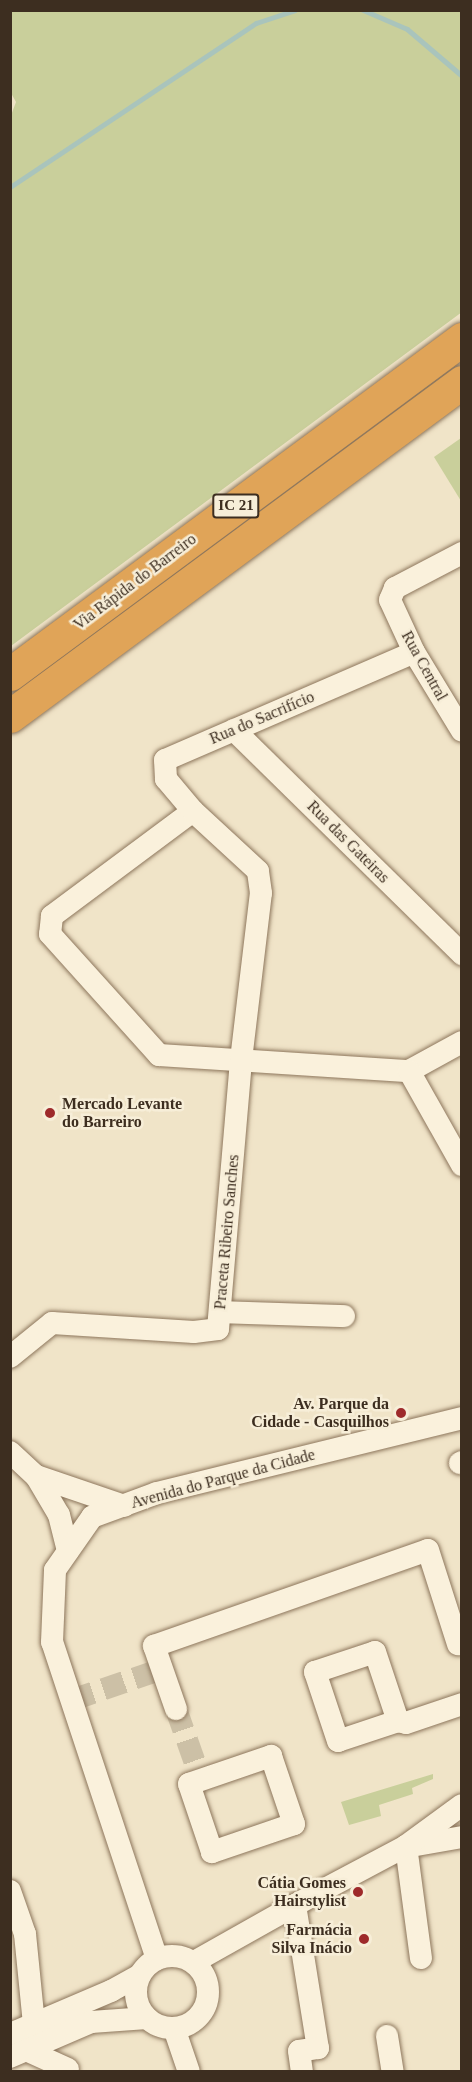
<!DOCTYPE html>
<html>
<head>
<meta charset="utf-8">
<style>
  body { margin:0 }
  #map { position:relative; width:472px; height:2082px; overflow:hidden; background:#f0e4c8; font-family:Georgia,serif }
  div>[style] { position:absolute }
  .green>* { inset:0; background:#c9cf9b }
  .stream>* { height:5px; margin:-2.5px; padding:0 2.5px; transform-origin:2.5px; border-radius:2.5px; background:#a9c4bc }
  .minor-tunnel>* { height:22px; margin-top:-11px; transform-origin:0; background:repeating-linear-gradient(90deg,#ccc0a6 0 22px,transparent 0 33px) }
  .roads { filter:drop-shadow(0 0 2px #8d765c) drop-shadow(0 0 2px #8d765c) }
  .minor>* { height:22px; margin:-11px; padding:0 11px; transform-origin:11px; border-radius:11px; background:#faf1dc }
  .minor>.ring { margin:-11px; padding:0; box-sizing:content-box; background:none; border:22px solid #faf1dc; border-radius:50% }
  .highway>* { height:33px; margin:-16.5px; padding:0 16.5px; transform-origin:16.5px; border-radius:16.5px; background:#e0a458 }
  .dots>* { width:16px; height:16px; translate:-50% -50%; box-sizing:border-box; border:3px solid #f7eed8; border-radius:50% }
  span { translate:-50% -50%; white-space:nowrap; text-align:center; line-height:1.15; -webkit-text-stroke:5px #f7eed8; paint-order:stroke }
  .shield-label span { padding:2px 4px; background:#f7eed8; border:2px solid; border-radius:4px; -webkit-text-stroke-width:0 }
  .shield-label { font-size:15px; color:#3d2e20; font-weight:700 }
  .street-label { font-size:16px; color:#3d2e20 }
  .poi-label { font-size:16px; color:#3d2e20; font-weight:700 }
  .left { translate:0 -50%; text-align:left }
  .right { translate:-100% -50%; text-align:right }
  .frame { position:absolute; inset:0; border:12px solid #3d2e20; pointer-events:none }
</style>
</head>
<body>
<div id="map">
  <div class="green">
    <i style="clip-path:polygon(11px 10px,461px 11px,462px 312px,11px 646px,10px 118px,16px 102px,11px 93px)"></i>
    <i style="clip-path:polygon(461px 438px,462px 501px,461px 501px,434px 457px)"></i>
    <i style="clip-path:polygon(433px 1774px,433px 1779px,412px 1788px,413px 1794px,379px 1805px,381px 1816px,349px 1825px,341px 1802px)"></i>
  </div>
  <div class="stream">
    <i style="left:363px;top:10px;width:48px;rotate:23.4deg"></i>
    <i style="left:407px;top:29px;width:72px;rotate:40.5deg"></i>
    <i style="left:10px;top:187px;width:296px;rotate:-33.7deg"></i>
    <i style="left:256px;top:23px;width:41px;rotate:-18.4deg"></i>
  </div>
  <div class="minor-tunnel">
    <i style="left:72px;top:1700px;width:95px;rotate:-19deg"></i>
    <i style="left:176px;top:1709px;width:75px;rotate:70.6deg"></i>
  </div>
  <div class="roads">
    <div class="minor">
      <i style="left:462px;top:553px;width:76px;rotate:152.4deg"></i>
      <i style="left:395px;top:588px;width:13px;rotate:113deg"></i>
      <i style="left:390px;top:600px;width:57px;rotate:65.2deg"></i>
      <i style="left:414px;top:652px;width:92px;rotate:58.7deg"></i>
      <i style="left:234px;top:730px;width:320px;rotate:44.5deg"></i>
      <i style="left:193px;top:811px;width:176px;rotate:143.3deg"></i>
      <i style="left:52px;top:916px;width:18px;rotate:96deg"></i>
      <i style="left:50px;top:934px;width:163px;rotate:48deg"></i>
      <i style="left:159px;top:1055px;width:251px;rotate:3.7deg"></i>
      <i style="left:409px;top:1071px;width:60px;rotate:-28.7deg"></i>
      <i style="left:409px;top:1071px;width:108px;rotate:60.6deg"></i>
      <i style="left:221px;top:1312px;width:123px;rotate:1.9deg"></i>
      <i style="left:10px;top:1357px;width:54px;rotate:-39deg"></i>
      <i style="left:52px;top:1323px;width:142px;rotate:3.6deg"></i>
      <i style="left:194px;top:1332px;width:24px;rotate:-7deg"></i>
      <i style="left:218px;top:1329px;width:270px;rotate:-85.1deg"></i>
      <i style="left:241px;top:1060px;width:168px;rotate:-83.2deg"></i>
      <i style="left:261px;top:893px;width:22px;rotate:-98deg"></i>
      <i style="left:258px;top:871px;width:88px;rotate:-137.3deg"></i>
      <i style="left:193px;top:811px;width:42px;rotate:-130.2deg"></i>
      <i style="left:166px;top:779px;width:19px;rotate:-93deg"></i>
      <i style="left:165px;top:760px;width:271px;rotate:-23.4deg"></i>
      <i style="left:10px;top:1452px;width:35px;rotate:43deg"></i>
      <i style="left:36px;top:1476px;width:45px;rotate:59.5deg"></i>
      <i style="left:59px;top:1515px;width:37px;rotate:76deg"></i>
      <i style="left:460px;top:1463px;width:2px;rotate:-27deg"></i>
      <i style="left:36px;top:1476px;width:93px;rotate:18.8deg"></i>
      <i style="left:375px;top:1652px;width:73px;rotate:71.6deg"></i>
      <i style="left:398px;top:1721px;width:63px;rotate:161.6deg"></i>
      <i style="left:338px;top:1741px;width:73px;rotate:-108.4deg"></i>
      <i style="left:315px;top:1672px;width:63px;rotate:-18.4deg"></i>
      <i style="left:176px;top:1709px;width:67px;rotate:-109.2deg"></i>
      <i style="left:154px;top:1646px;width:290px;rotate:-19.3deg"></i>
      <i style="left:428px;top:1550px;width:99px;rotate:72.3deg"></i>
      <i style="left:398px;top:1721px;width:8px;rotate:14deg"></i>
      <i style="left:406px;top:1723px;width:59px;rotate:-18.7deg"></i>
      <i style="left:271px;top:1756px;width:72px;rotate:71.3deg"></i>
      <i style="left:294px;top:1824px;width:87px;rotate:161.1deg"></i>
      <i style="left:212px;top:1852px;width:72px;rotate:-108.7deg"></i>
      <i style="left:189px;top:1784px;width:87px;rotate:-18.9deg"></i>
      <i style="left:406px;top:1846px;width:113px;rotate:82.4deg"></i>
      <i style="left:411px;top:1846px;width:52px;rotate:-10deg"></i>
      <i style="left:10px;top:1891px;width:46px;rotate:70.8deg"></i>
      <i style="left:25px;top:1934px;width:90px;rotate:84.3deg"></i>
      <i style="left:295px;top:1905px;width:145px;rotate:80.9deg"></i>
      <i style="left:318px;top:2048px;width:19px;rotate:171deg"></i>
      <i style="left:299px;top:2051px;width:21px;rotate:82deg"></i>
      <i class="ring" style="left:136px;top:1956px;width:50px;height:50px"></i>
      <i style="left:157px;top:1959px;width:334px;rotate:-108.3deg"></i>
      <i style="left:52px;top:1642px;width:72px;rotate:-87.6deg"></i>
      <i style="left:55px;top:1570px;width:65px;rotate:-55.1deg"></i>
      <i style="left:92px;top:1517px;width:69px;rotate:-20.3deg"></i>
      <i style="left:157px;top:1493px;width:314px;rotate:-13.8deg"></i>
      <i style="left:194px;top:1962px;width:116px;rotate:-29.4deg"></i>
      <i style="left:295px;top:1905px;width:126px;rotate:-28deg"></i>
      <i style="left:406px;top:1846px;width:69px;rotate:-36.2deg"></i>
      <i style="left:174px;top:2028px;width:46px;rotate:71.2deg"></i>
      <i style="left:10px;top:2034px;width:110px;rotate:-23.1deg"></i>
      <i style="left:111px;top:1991px;width:33px;rotate:-29deg"></i>
      <i style="left:387px;top:2036px;width:36px;rotate:81deg"></i>
      <i style="left:26px;top:2050px;width:46px;rotate:24.3deg"></i>
      <i style="left:10px;top:2057px;width:88px;rotate:-23.4deg"></i>
      <i style="left:91px;top:2022px;width:56px;rotate:-4.1deg"></i>
    </div>
    <div class="highway">
      <i style="left:10px;top:674px;width:563px;rotate:-36.54deg"></i>
      <i style="left:10px;top:716px;width:562px;rotate:-36.46deg"></i>
    </div>
  </div>
  <div class="dots">
    <i style="left:50px;top:1113px;background:#9e2a2b"></i>
    <i style="left:401px;top:1413px;background:#9e2a2b"></i>
    <i style="left:358px;top:1892px;background:#9e2a2b"></i>
    <i style="left:364px;top:1939px;background:#9e2a2b"></i>
  </div>
  <div class="shield-label">
    <span style="left:236px;top:506px">IC 21</span>
  </div>
  <div class="street-label">
    <span style="left:135px;top:582px;rotate:-37deg">Via Rápida do Barreiro</span>
    <span style="left:424px;top:666px;rotate:61deg">Rua Central</span>
    <span style="left:262px;top:718px;rotate:-23deg">Rua do Sacrifício</span>
    <span style="left:348px;top:842px;rotate:45deg">Rua das Gateiras</span>
    <span style="left:227px;top:1232px;rotate:-85deg">Praceta Ribeiro Sanches</span>
    <span style="left:223px;top:1479px;rotate:-15deg">Avenida do Parque da Cidade</span>
  </div>
  <div class="poi-label">
    <span class="left" style="left:62px;top:1113px">Mercado Levante<br>do Barreiro</span>
    <span class="right" style="left:389px;top:1413px">Av. Parque da<br>Cidade - Casquilhos</span>
    <span class="right" style="left:346px;top:1892px">Cátia Gomes<br>Hairstylist</span>
    <span class="right" style="left:352px;top:1939px">Farmácia<br>Silva Inácio</span>
  </div>
  <div class="frame"></div>
</div>
</body>
</html>
